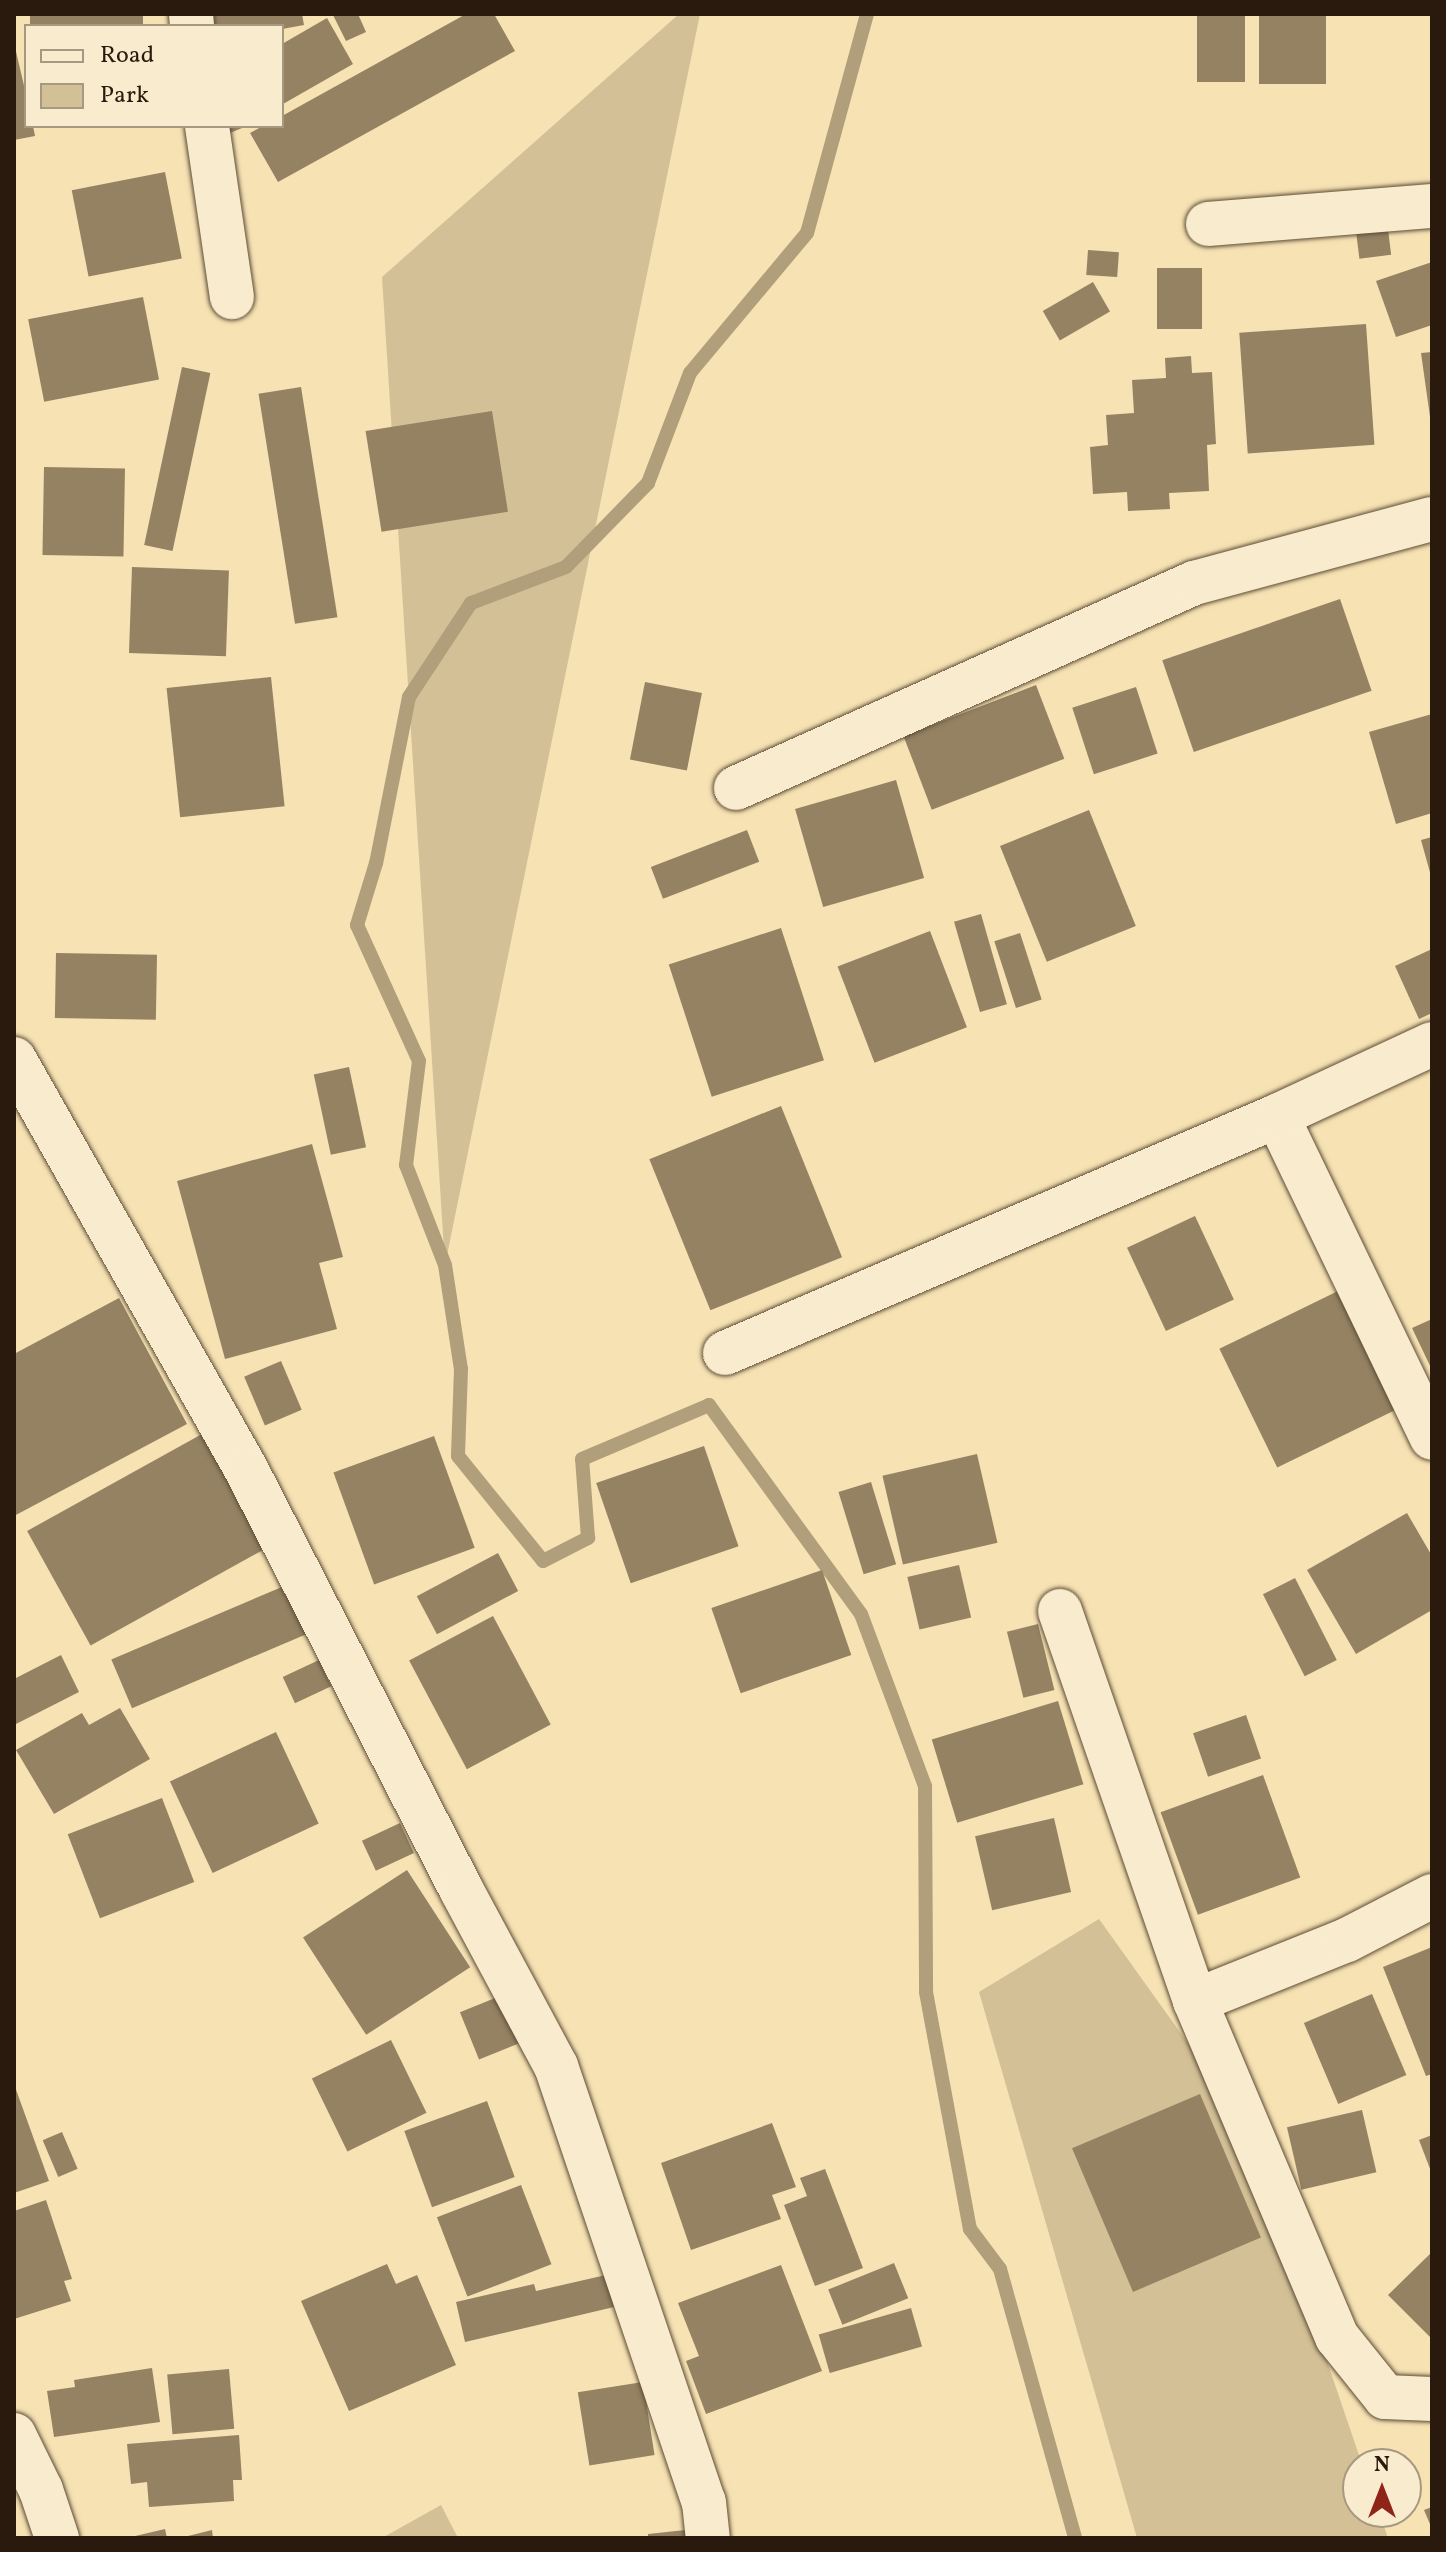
<!DOCTYPE html>
<html>
<head>
<meta charset="utf-8">
<style>
  body { margin:0 }
  #map { position:relative; width:1446px; height:2552px; overflow:hidden; background:#f6e2b3; font-family:Vollkorn,serif }
  div>[style] { position:absolute }
  .green>* { inset:0; background:#d3c097 }
  .stream>* { height:14px; margin:-7px; padding:0 7px; transform-origin:7px; border-radius:7px; background:#b19e7b }
  .building>* { inset:0; background:#948263; transform-origin:0 0 }
  .roads { filter:drop-shadow(0 0 2px #5d4c36) drop-shadow(0 0 2px #5d4c36) }
  .minor>* { height:44px; margin:-22px; padding:0 22px; transform-origin:22px; border-radius:22px; background:#f9ecce }
  span { translate:-50% -50%; white-space:nowrap; text-align:center; line-height:1.15; -webkit-text-stroke:6px #f9ecce; paint-order:stroke }
  .frame { position:absolute; inset:0; border:16px solid #2a1a0d; pointer-events:none }
  .legend { position:absolute; left:24px; top:24px; width:260px; height:104px; box-sizing:border-box; background:#f9ecce; border:2px solid #a69881; margin:0; padding:10px 14px; list-style:none; font-size:24px; color:#2a1a0d }
  .legend li { display:flex; align-items:center; gap:16px; height:40px }
  .legend b { width:40px; border:2px solid #a69881 }
  .north { position:absolute; left:1342px; top:2448px; width:80px; height:80px; box-sizing:border-box; background:#f9ecce; border:2px solid #a69881; border-radius:50%; rotate:0deg; font-size:22px; font-weight:700; line-height:32px; text-align:center; color:#2a1a0d }
  .north::after { content:''; display:block; margin:auto; width:28px; height:36px; background:#8f2418; clip-path:polygon(50% 0,100% 100%,50% 72%,0 100%) }
</style>
</head>
<body>
<div id="map">
  <div class="green">
    <i style="clip-path:polygon(679px 14px,700px 14px,445px 1265px,382px 277px)"></i>
    <i style="clip-path:polygon(1099px 1919px,1210px 2074px,1283px 2232px,1362px 2464px,1358px 2464px,1358px 2512px,1379px 2512px,1388px 2538px,1137px 2538px,979px 1992px)"></i>
    <i style="clip-path:polygon(441px 2505px,458px 2538px,382px 2538px)"></i>
  </div>
  <div class="stream">
    <i style="left:867px;top:14px;width:227px;rotate:105.3deg"></i>
    <i style="left:807px;top:233px;width:182px;rotate:129.9deg"></i>
    <i style="left:690px;top:373px;width:118px;rotate:110.9deg"></i>
    <i style="left:648px;top:483px;width:117px;rotate:134.3deg"></i>
    <i style="left:566px;top:567px;width:102px;rotate:159.2deg"></i>
    <i style="left:471px;top:603px;width:113px;rotate:123.4deg"></i>
    <i style="left:409px;top:697px;width:169px;rotate:101.2deg"></i>
    <i style="left:376px;top:863px;width:65px;rotate:107deg"></i>
    <i style="left:357px;top:925px;width:149px;rotate:65.5deg"></i>
    <i style="left:419px;top:1061px;width:105px;rotate:97.1deg"></i>
    <i style="left:406px;top:1165px;width:107px;rotate:68.7deg"></i>
    <i style="left:445px;top:1265px;width:105px;rotate:81.3deg"></i>
    <i style="left:461px;top:1369px;width:87px;rotate:92deg"></i>
    <i style="left:458px;top:1456px;width:135px;rotate:51deg"></i>
    <i style="left:543px;top:1561px;width:51px;rotate:-27.1deg"></i>
    <i style="left:588px;top:1538px;width:79px;rotate:-94.3deg"></i>
    <i style="left:582px;top:1459px;width:138px;rotate:-23deg"></i>
    <i style="left:709px;top:1405px;width:258px;rotate:54deg"></i>
    <i style="left:861px;top:1614px;width:184px;rotate:69.6deg"></i>
    <i style="left:925px;top:1786px;width:206px;rotate:89.7deg"></i>
    <i style="left:926px;top:1992px;width:241px;rotate:79.5deg"></i>
    <i style="left:970px;top:2229px;width:50px;rotate:53.1deg"></i>
    <i style="left:1000px;top:2269px;width:279px;rotate:74.4deg"></i>
  </div>
  <div class="building">
    <i style="left:30px;top:14px;width:113px;height:12px"></i>
    <i style="clip-path:polygon(204px 14px,302px 14px,304px 25px,282px 29px,206px 26px)"></i>
    <i style="clip-path:polygon(358px 14px,366px 32px,346px 41px,333px 15px)"></i>
    <i style="clip-path:polygon(466px 14px,494px 14px,515px 51px,278px 182px,250px 133px,263px 126px,282px 126px,282px 116px)"></i>
    <i style="left:1197px;top:14px;width:48px;height:68px"></i>
    <i style="left:1259px;top:14px;width:67px;height:70px"></i>
    <i style="clip-path:polygon(327px 18px,353px 64px,283px 104px,282px 44px)"></i>
    <i style="clip-path:polygon(14px 43px,26px 94px,26px 126px,33px 126px,35px 136px,14px 140px)"></i>
    <i style="clip-path:polygon(221px 126px,247px 126px,225px 135px)"></i>
    <i style="left:165px;top:172px;width:88px;height:95px;rotate:79deg"></i>
    <i style="left:1387px;top:221px;width:34px;height:32px;rotate:83deg"></i>
    <i style="left:1088px;top:250px;width:31px;height:25px;rotate:4deg"></i>
    <i style="clip-path:polygon(1432px 262px,1432px 325px,1396px 337px,1376px 281px)"></i>
    <i style="left:1157px;top:268px;width:45px;height:61px"></i>
    <i style="left:1093px;top:282px;width:34px;height:58px;rotate:60deg"></i>
    <i style="left:143px;top:297px;width:84px;height:117px;rotate:79deg"></i>
    <i style="left:1366px;top:324px;width:121px;height:127px;rotate:86deg"></i>
    <i style="clip-path:polygon(1432px 352px,1432px 417px,1430px 417px,1421px 353px)"></i>
    <i style="clip-path:polygon(1191px 356px,1192px 373px,1212px 372px,1216px 444px,1207px 445px,1209px 491px,1169px 493px,1170px 509px,1128px 511px,1127px 492px,1093px 494px,1090px 447px,1108px 445px,1106px 415px,1134px 413px,1132px 380px,1166px 378px,1165px 358px)"></i>
    <i style="left:182px;top:367px;width:29px;height:182px;rotate:12deg"></i>
    <i style="left:301px;top:387px;width:233px;height:43px;rotate:81deg"></i>
    <i style="left:492px;top:411px;width:102px;height:128px;rotate:81deg"></i>
    <i style="left:44px;top:467px;width:81px;height:88px;rotate:1deg"></i>
    <i style="left:132px;top:567px;width:97px;height:86px;rotate:2deg"></i>
    <i style="left:1340px;top:599px;width:97px;height:188px;rotate:71deg"></i>
    <i style="left:271px;top:677px;width:130px;height:105px;rotate:84deg"></i>
    <i style="left:645px;top:682px;width:58px;height:79px;rotate:11deg"></i>
    <i style="left:1036px;top:685px;width:79px;height:142px;rotate:69deg"></i>
    <i style="left:1136px;top:687px;width:70px;height:67px;rotate:72deg"></i>
    <i style="clip-path:polygon(1432px 714px,1432px 813px,1396px 824px,1369px 732px)"></i>
    <i style="left:896px;top:780px;width:102px;height:105px;rotate:74deg"></i>
    <i style="left:1089px;top:810px;width:125px;height:96px;rotate:68deg"></i>
    <i style="left:747px;top:830px;width:34px;height:103px;rotate:69deg"></i>
    <i style="clip-path:polygon(1432px 837px,1432px 876px,1431px 876px,1421px 840px)"></i>
    <i style="left:981px;top:914px;width:94px;height:28px;rotate:74deg"></i>
    <i style="left:781px;top:928px;width:139px;height:118px;rotate:72deg"></i>
    <i style="left:930px;top:931px;width:103px;height:99px;rotate:69deg"></i>
    <i style="left:1020px;top:933px;width:70px;height:27px;rotate:72deg"></i>
    <i style="clip-path:polygon(1432px 949px,1432px 1013px,1419px 1019px,1395px 966px)"></i>
    <i style="left:56px;top:953px;width:101px;height:65px;rotate:1deg"></i>
    <i style="left:349px;top:1067px;width:82px;height:36px;rotate:78deg"></i>
    <i style="left:781px;top:1106px;width:163px;height:142px;rotate:68deg"></i>
    <i style="clip-path:polygon(312px 1144px,343px 1257px,319px 1263px,337px 1329px,225px 1359px,177px 1181px)"></i>
    <i style="left:1195px;top:1216px;width:92px;height:75px;rotate:65deg"></i>
    <i style="left:1338px;top:1291px;width:132px;height:132px;rotate:64deg"></i>
    <i style="clip-path:polygon(119px 1298px,187px 1424px,14px 1516px,14px 1354px)"></i>
    <i style="clip-path:polygon(1432px 1319px,1432px 1370px,1412px 1328px)"></i>
    <i style="left:281px;top:1361px;width:53px;height:40px;rotate:67deg"></i>
    <i style="left:202px;top:1434px;width:131px;height:200px;rotate:61deg"></i>
    <i style="left:434px;top:1436px;width:119px;height:107px;rotate:70deg"></i>
    <i style="left:704px;top:1446px;width:106px;height:114px;rotate:71deg"></i>
    <i style="left:977px;top:1454px;width:91px;height:97px;rotate:77deg"></i>
    <i style="left:871px;top:1482px;width:86px;height:34px;rotate:73deg"></i>
    <i style="clip-path:polygon(1407px 1513px,1432px 1556px,1432px 1610px,1356px 1654px,1307px 1570px)"></i>
    <i style="left:498px;top:1553px;width:43px;height:92px;rotate:62deg"></i>
    <i style="left:959px;top:1565px;width:54px;height:53px;rotate:77deg"></i>
    <i style="left:822px;top:1570px;width:90px;height:117px;rotate:71deg"></i>
    <i style="left:1295px;top:1578px;width:92px;height:36px;rotate:63deg"></i>
    <i style="left:289px;top:1584px;width:53px;height:193px;rotate:67deg"></i>
    <i style="left:493px;top:1616px;width:123px;height:95px;rotate:62deg"></i>
    <i style="left:1038px;top:1624px;width:68px;height:32px;rotate:76deg"></i>
    <i style="clip-path:polygon(61px 1655px,79px 1692px,14px 1725px,14px 1679px)"></i>
    <i style="left:319px;top:1660px;width:29px;height:40px;rotate:65deg"></i>
    <i style="left:1058px;top:1701px;width:87px;height:132px;rotate:73deg"></i>
    <i style="clip-path:polygon(120px 1708px,150px 1759px,54px 1814px,16px 1750px,82px 1713px,89px 1725px)"></i>
    <i style="left:1246px;top:1715px;width:46px;height:56px;rotate:71deg"></i>
    <i style="left:276px;top:1732px;width:101px;height:117px;rotate:65deg"></i>
    <i style="left:1263px;top:1775px;width:109px;height:109px;rotate:70deg"></i>
    <i style="left:162px;top:1798px;width:90px;height:101px;rotate:69deg"></i>
    <i style="left:1054px;top:1818px;width:76px;height:81px;rotate:77deg"></i>
    <i style="left:400px;top:1823px;width:33px;height:42px;rotate:65deg"></i>
    <i style="left:407px;top:1870px;width:116px;height:124px;rotate:57deg"></i>
    <i style="clip-path:polygon(1432px 1947px,1432px 2074px,1426px 2076px,1383px 1967px)"></i>
    <i style="left:510px;top:1992px;width:51px;height:54px;rotate:68deg"></i>
    <i style="left:1372px;top:1994px;width:88px;height:74px;rotate:67deg"></i>
    <i style="left:391px;top:2040px;width:81px;height:88px;rotate:64deg"></i>
    <i style="clip-path:polygon(14px 2084px,49px 2181px,14px 2193px)"></i>
    <i style="left:1200px;top:2094px;width:156px;height:139px;rotate:67deg"></i>
    <i style="left:487px;top:2101px;width:81px;height:88px;rotate:70deg"></i>
    <i style="left:1362px;top:2110px;width:64px;height:77px;rotate:77deg"></i>
    <i style="clip-path:polygon(772px 2123px,796px 2187px,772px 2195px,781px 2219px,691px 2250px,661px 2163px)"></i>
    <i style="left:62px;top:2132px;width:40px;height:21px;rotate:67deg"></i>
    <i style="clip-path:polygon(1432px 2135px,1432px 2174px,1419px 2140px)"></i>
    <i style="clip-path:polygon(825px 2169px,863px 2268px,815px 2286px,784px 2205px,807px 2196px,800px 2178px)"></i>
    <i style="left:521px;top:2185px;width:85px;height:90px;rotate:69deg"></i>
    <i style="clip-path:polygon(46px 2200px,72px 2279px,64px 2281px,71px 2301px,14px 2319px,14px 2211px)"></i>
    <i style="clip-path:polygon(1432px 2252px,1432px 2339px,1388px 2295px)"></i>
    <i style="left:894px;top:2263px;width:38px;height:71px;rotate:68deg"></i>
    <i style="clip-path:polygon(387px 2264px,396px 2284px,417px 2275px,456px 2365px,349px 2411px,301px 2301px)"></i>
    <i style="clip-path:polygon(781px 2265px,822px 2371px,706px 2414px,686px 2361px,699px 2356px,678px 2303px)"></i>
    <i style="clip-path:polygon(606px 2275px,614px 2307px,465px 2342px,456px 2302px,534px 2284px,536px 2291px)"></i>
    <i style="left:911px;top:2308px;width:40px;height:96px;rotate:74deg"></i>
    <i style="clip-path:polygon(152px 2368px,160px 2422px,54px 2437px,47px 2391px,75px 2387px,74px 2380px)"></i>
    <i style="left:229px;top:2369px;width:60px;height:62px;rotate:85deg"></i>
    <i style="left:643px;top:2382px;width:74px;height:66px;rotate:81deg"></i>
    <i style="clip-path:polygon(239px 2435px,242px 2480px,233px 2480px,234px 2501px,149px 2507px,147px 2482px,131px 2484px,127px 2444px)"></i>
    <i style="clip-path:polygon(1432px 2507px,1432px 2529px,1424px 2510px)"></i>
    <i style="clip-path:polygon(165px 2529px,167px 2538px,131px 2538px,131px 2537px)"></i>
    <i style="clip-path:polygon(695px 2529px,696px 2538px,648px 2538px,648px 2534px)"></i>
    <i style="clip-path:polygon(212px 2530px,213px 2538px,184px 2538px,184px 2537px)"></i>
  </div>
  <div class="roads">
    <div class="minor">
      <i style="left:191px;top:14px;width:12px;rotate:85deg"></i>
      <i style="left:207px;top:126px;width:173px;rotate:81.7deg"></i>
      <i style="left:1208px;top:224px;width:225px;rotate:-4.6deg"></i>
      <i style="left:736px;top:788px;width:502px;rotate:-24.11deg"></i>
      <i style="left:1194px;top:583px;width:246px;rotate:-15.1deg"></i>
      <i style="left:14px;top:1059px;width:471px;rotate:60.5deg"></i>
      <i style="left:246px;top:1469px;width:474px;rotate:62.9deg"></i>
      <i style="left:462px;top:1891px;width:199px;rotate:61.8deg"></i>
      <i style="left:556px;top:2066px;width:460px;rotate:71.3deg"></i>
      <i style="left:704px;top:2502px;width:36px;rotate:84deg"></i>
      <i style="left:1277px;top:1116px;width:357px;rotate:64.3deg"></i>
      <i style="left:725px;top:1353px;width:601px;rotate:-23.24deg"></i>
      <i style="left:1277px;top:1116px;width:171px;rotate:-24.9deg"></i>
      <i style="left:1060px;top:1611px;width:413px;rotate:70.9deg"></i>
      <i style="left:1195px;top:2001px;width:365px;rotate:67.1deg"></i>
      <i style="left:1337px;top:2337px;width:77px;rotate:51.3deg"></i>
      <i style="left:1385px;top:2397px;width:47px;rotate:2.4deg"></i>
      <i style="left:1195px;top:2001px;width:164px;rotate:-21.9deg"></i>
      <i style="left:1347px;top:1940px;width:96px;rotate:-27.4deg"></i>
      <i style="left:14px;top:2435px;width:61px;rotate:63.9deg"></i>
      <i style="left:41px;top:2490px;width:51px;rotate:71.6deg"></i>
    </div>
  </div>
  <div class="frame"></div>
  <ul class="legend">
  <li><b style="height:10px;background:#f9ecce"></b>Road</li>
  <li><b style="height:22px;background:#d3c097"></b>Park</li>
  </ul>
  <div class="north">N</div>
</div>
</body>
</html>
